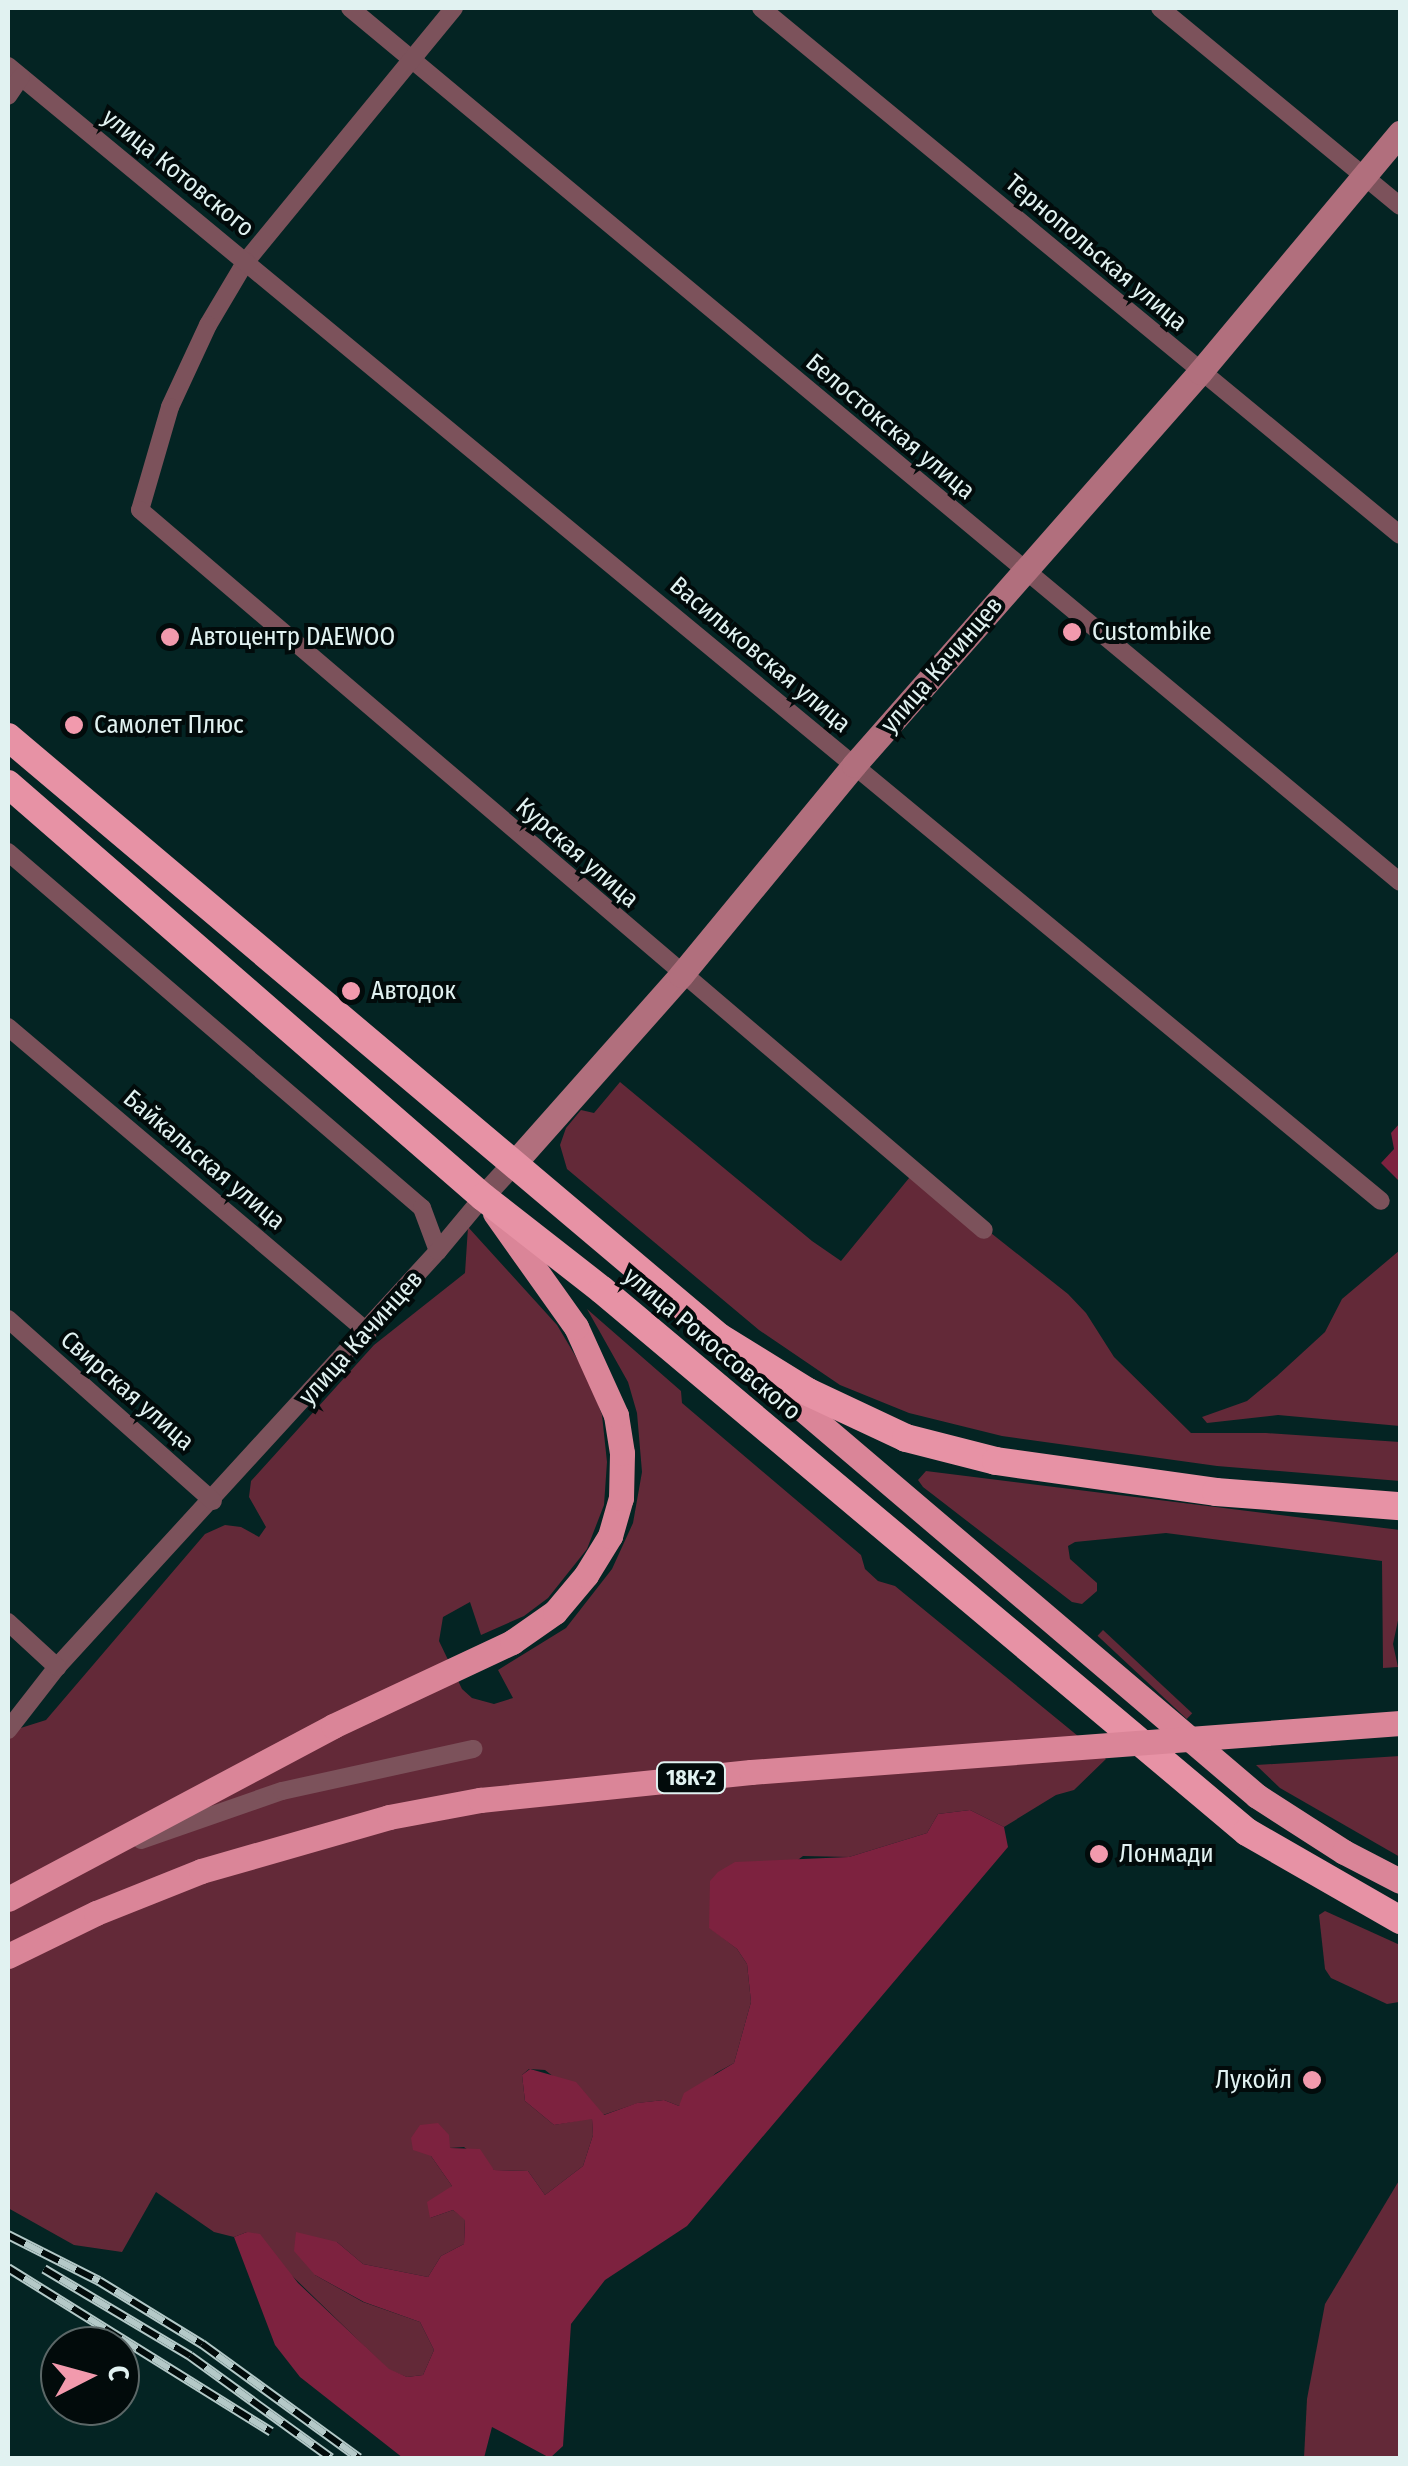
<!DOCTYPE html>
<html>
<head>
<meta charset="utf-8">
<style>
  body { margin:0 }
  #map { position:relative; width:1408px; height:2466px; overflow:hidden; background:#042423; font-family:"Fira Sans Condensed",sans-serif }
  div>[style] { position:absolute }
  .green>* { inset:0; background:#632938; transform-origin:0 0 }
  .forest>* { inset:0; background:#7d223f }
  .minor>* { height:18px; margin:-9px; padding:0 9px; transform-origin:9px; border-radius:9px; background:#7c525b }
  .tertiary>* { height:22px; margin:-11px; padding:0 11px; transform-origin:11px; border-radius:11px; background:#7c525b }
  .secondary>* { height:25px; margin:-12.5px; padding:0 12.5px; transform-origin:12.5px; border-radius:12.5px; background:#b16f7d }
  .primary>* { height:25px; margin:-12.5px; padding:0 12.5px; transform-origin:12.5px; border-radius:12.5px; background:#da8598 }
  .trunk>* { height:28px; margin:-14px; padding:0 14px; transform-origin:14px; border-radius:14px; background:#e792a5 }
  .rail>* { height:10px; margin-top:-5px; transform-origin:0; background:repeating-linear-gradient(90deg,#020b0b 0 19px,#b4c9c8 0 38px); box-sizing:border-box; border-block:2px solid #b4c9c8 }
  .primary-bridge>* { height:25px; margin:-12.5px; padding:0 12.5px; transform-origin:12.5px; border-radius:12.5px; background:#da8598 }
  .dots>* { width:28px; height:28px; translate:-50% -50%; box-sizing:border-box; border:5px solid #020b0b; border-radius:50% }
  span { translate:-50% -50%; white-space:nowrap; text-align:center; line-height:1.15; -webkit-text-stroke:8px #020b0b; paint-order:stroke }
  .shield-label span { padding:2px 8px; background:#020b0b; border:2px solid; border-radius:8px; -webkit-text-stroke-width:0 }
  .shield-label { font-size:22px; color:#e1f2f1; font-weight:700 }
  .street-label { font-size:25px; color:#e1f2f1 }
  .poi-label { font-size:25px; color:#e1f2f1 }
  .left { translate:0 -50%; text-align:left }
  .right { translate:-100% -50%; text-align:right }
  .frame { position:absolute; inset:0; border:10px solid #e1f2f1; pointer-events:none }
  .north { position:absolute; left:40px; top:2326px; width:100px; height:100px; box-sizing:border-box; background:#020b0b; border:2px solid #5b6767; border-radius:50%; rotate:84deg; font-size:28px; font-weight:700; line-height:40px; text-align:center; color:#e1f2f1 }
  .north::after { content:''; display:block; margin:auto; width:35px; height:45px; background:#f29aad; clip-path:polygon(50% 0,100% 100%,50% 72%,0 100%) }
</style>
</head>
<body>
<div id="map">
  <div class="green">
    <i style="clip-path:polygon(620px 1082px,812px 1241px,841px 1261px,914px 1172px,1068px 1294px,1086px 1313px,1114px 1357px,1191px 1433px,1266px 1433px,1400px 1442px,1400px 1481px,1217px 1466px,1002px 1436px,909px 1413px,840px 1385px,759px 1330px,567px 1169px,560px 1145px,566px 1128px,581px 1110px,594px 1113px)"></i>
    <i style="clip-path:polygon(468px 1227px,557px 1325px,588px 1377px,602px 1415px,607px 1462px,604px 1505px,587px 1549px,548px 1598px,524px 1616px,481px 1635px,470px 1602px,443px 1617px,439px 1641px,462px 1689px,472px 1698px,494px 1704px,513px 1698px,498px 1670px,566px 1628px,612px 1569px,633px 1523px,642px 1472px,637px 1413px,628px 1382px,587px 1309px,681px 1391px,682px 1403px,861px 1555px,865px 1569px,878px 1581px,895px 1586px,1106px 1759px,1074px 1790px,1056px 1795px,1004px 1827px,970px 1810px,938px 1814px,927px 1833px,849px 1857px,803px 1856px,709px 1927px,737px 1949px,747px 1964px,751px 2002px,734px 2063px,716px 2073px,679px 2106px,664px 2100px,638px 2103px,603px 2115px,545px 2070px,529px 2069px,522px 2075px,525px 2101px,554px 2125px,592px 2118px,593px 2135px,583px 2166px,545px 2195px,528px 2171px,494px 2170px,464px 2147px,449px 2148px,431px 2156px,452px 2186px,430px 2218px,453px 2210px,465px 2219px,464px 2244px,441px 2256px,428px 2277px,363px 2264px,337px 2242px,315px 2275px,363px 2302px,420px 2322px,434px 2350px,423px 2375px,407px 2377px,389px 2370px,247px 2232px,234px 2237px,214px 2232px,156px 2192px,122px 2252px,74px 2245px,8px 2208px,8px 1732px,46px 1720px,205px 1534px,225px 1525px,241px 1527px,259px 1537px,266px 1527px,249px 1497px,251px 1481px,374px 1345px,465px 1273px)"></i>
    <i style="clip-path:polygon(1400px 1250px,1400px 1426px,1278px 1415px,1207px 1423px,1202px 1417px,1247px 1401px,1277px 1376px,1325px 1332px,1342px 1299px)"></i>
    <i style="clip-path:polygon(926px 1471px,1400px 1530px,1400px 1611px,1393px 1644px,1398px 1667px,1383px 1668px,1382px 1561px,1166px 1533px,1075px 1542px,1068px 1546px,1070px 1559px,1097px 1583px,1097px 1591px,1082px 1604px,1072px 1602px,923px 1487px,918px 1480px)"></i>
    <i style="left:1103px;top:1630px;width:122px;height:8px;rotate:43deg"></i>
    <i style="clip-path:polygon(1400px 1756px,1400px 1857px,1280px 1788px,1256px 1765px)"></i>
    <i style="clip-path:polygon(1325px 1911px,1400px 1945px,1399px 2002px,1387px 2004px,1331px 1978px,1325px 1969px,1319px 1915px)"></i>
    <i style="clip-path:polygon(1400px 2179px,1400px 2458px,1304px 2458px,1307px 2399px,1325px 2304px)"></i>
  </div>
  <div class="forest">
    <i style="clip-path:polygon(1400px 1123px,1400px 1182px,1381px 1163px,1394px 1149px,1391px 1133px)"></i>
    <i style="clip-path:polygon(970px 1810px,1004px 1827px,1008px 1847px,687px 2226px,605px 2280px,571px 2324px,563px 2446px,550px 2458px,492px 2427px,484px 2458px,403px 2458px,300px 2377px,275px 2345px,234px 2237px,247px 2232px,260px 2234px,298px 2283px,389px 2369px,407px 2377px,423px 2375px,434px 2350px,420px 2322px,364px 2302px,315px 2275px,294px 2251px,296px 2232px,337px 2242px,363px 2264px,428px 2277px,441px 2256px,464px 2244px,465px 2220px,453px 2210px,430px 2218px,427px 2202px,452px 2186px,431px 2156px,413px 2150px,411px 2138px,420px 2125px,438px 2123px,449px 2135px,450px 2148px,480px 2149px,494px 2170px,528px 2171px,545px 2195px,583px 2166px,593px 2135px,592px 2119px,554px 2125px,525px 2101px,522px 2075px,530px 2069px,576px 2082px,604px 2115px,637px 2103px,664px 2100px,679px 2106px,684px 2093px,734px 2063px,751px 2002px,747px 1964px,737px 1949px,709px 1928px,710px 1881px,718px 1872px,735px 1862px,849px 1857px,927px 1833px,938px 1814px)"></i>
  </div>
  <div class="minor">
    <i style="left:350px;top:8px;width:1366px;rotate:39.77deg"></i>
    <i style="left:454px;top:8px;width:328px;rotate:129.4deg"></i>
    <i style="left:246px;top:261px;width:74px;rotate:120.7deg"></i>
    <i style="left:208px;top:325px;width:90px;rotate:114.9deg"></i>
    <i style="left:170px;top:407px;width:107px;rotate:106.2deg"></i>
    <i style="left:140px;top:510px;width:1109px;rotate:40.47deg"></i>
    <i style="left:761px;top:8px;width:828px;rotate:39.51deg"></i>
    <i style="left:1160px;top:8px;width:311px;rotate:39.5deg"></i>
    <i style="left:8px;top:66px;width:1781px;rotate:39.58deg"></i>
    <i style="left:8px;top:96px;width:23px;rotate:-56deg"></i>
    <i style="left:8px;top:852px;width:546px;rotate:40.69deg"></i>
    <i style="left:422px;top:1208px;width:46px;rotate:69.6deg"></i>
    <i style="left:438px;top:1251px;width:564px;rotate:132.49deg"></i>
    <i style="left:57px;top:1667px;width:80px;rotate:127.9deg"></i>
    <i style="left:8px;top:1027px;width:472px;rotate:40.3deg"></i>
    <i style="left:438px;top:1251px;width:70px;rotate:-50.2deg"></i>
    <i style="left:8px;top:1319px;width:274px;rotate:41.6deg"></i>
    <i style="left:8px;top:1622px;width:67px;rotate:42.6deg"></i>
    <i style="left:141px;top:1840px;width:149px;rotate:-19.2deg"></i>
    <i style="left:282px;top:1791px;width:196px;rotate:-12.4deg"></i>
  </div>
  <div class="tertiary">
    <i style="left:483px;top:1197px;width:49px;rotate:-47.5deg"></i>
  </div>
  <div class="secondary">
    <i style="left:516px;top:1161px;width:249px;rotate:-48.4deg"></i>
    <i style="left:681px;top:975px;width:272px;rotate:-50.5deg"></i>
    <i style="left:854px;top:765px;width:524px;rotate:-48.64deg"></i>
    <i style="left:1200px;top:372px;width:312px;rotate:-50.1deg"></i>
  </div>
  <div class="primary">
    <i style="left:760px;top:1373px;width:653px;rotate:40.4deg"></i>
    <i style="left:1257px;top:1796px;width:103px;rotate:32.8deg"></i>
    <i style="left:1344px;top:1852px;width:63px;rotate:27.4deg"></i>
    <i style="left:8px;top:1899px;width:368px;rotate:-28deg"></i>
    <i style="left:333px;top:1726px;width:198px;rotate:-25.1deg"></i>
    <i style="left:512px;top:1642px;width:52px;rotate:-34.9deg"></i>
    <i style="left:555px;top:1612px;width:48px;rotate:-50deg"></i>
    <i style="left:586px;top:1575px;width:46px;rotate:-58.4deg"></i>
    <i style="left:610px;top:1536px;width:40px;rotate:-74deg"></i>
    <i style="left:621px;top:1498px;width:45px;rotate:-88.7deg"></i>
    <i style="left:622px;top:1453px;width:38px;rotate:-99deg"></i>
    <i style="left:616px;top:1415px;width:97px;rotate:-114.4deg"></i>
    <i style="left:576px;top:1327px;width:140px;rotate:-125.4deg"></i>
  </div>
  <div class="trunk">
    <i style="left:8px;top:737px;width:930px;rotate:40.16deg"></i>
    <i style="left:719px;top:1337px;width:105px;rotate:31.7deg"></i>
    <i style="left:808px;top:1392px;width:108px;rotate:25.1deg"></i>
    <i style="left:906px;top:1438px;width:93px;rotate:14.3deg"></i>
    <i style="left:996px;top:1461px;width:222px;rotate:8deg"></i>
    <i style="left:1216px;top:1492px;width:185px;rotate:4.4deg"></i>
    <i style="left:8px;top:784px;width:629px;rotate:41.01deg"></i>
    <i style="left:483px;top:1197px;width:151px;rotate:38deg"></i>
    <i style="left:602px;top:1290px;width:842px;rotate:40.04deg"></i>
    <i style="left:1247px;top:1832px;width:177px;rotate:29.9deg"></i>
  </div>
  <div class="rail">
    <i style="left:8px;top:2235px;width:102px;rotate:26.8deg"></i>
    <i style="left:99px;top:2281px;width:121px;rotate:31.5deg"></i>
    <i style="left:202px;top:2344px;width:194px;rotate:36deg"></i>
    <i style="left:8px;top:2268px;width:310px;rotate:31.9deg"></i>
    <i style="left:44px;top:2269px;width:170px;rotate:30.8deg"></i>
    <i style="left:190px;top:2356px;width:174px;rotate:35.9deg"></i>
  </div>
  <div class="primary-bridge">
    <i style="left:8px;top:1956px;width:98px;rotate:-26deg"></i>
    <i style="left:96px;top:1913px;width:113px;rotate:-21.8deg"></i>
    <i style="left:201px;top:1871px;width:196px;rotate:-16deg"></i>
    <i style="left:389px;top:1817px;width:93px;rotate:-10.6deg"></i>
    <i style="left:480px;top:1800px;width:272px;rotate:-5.9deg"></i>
    <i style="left:751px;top:1772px;width:651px;rotate:-4.32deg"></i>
  </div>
  <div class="dots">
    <i style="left:1072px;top:632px;background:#f29aad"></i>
    <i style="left:170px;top:637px;background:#f29aad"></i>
    <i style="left:74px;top:725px;background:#f29aad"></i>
    <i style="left:351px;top:991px;background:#f29aad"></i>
    <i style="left:1099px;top:1854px;background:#f29aad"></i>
    <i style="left:1312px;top:2080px;background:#f29aad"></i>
  </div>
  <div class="shield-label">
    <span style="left:691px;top:1778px">18К-2</span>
  </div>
  <div class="street-label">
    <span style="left:178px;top:173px;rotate:39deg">улица Котовского</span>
    <span style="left:1096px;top:253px;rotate:40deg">Тернопольская улица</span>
    <span style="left:890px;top:427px;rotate:40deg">Белостокская улица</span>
    <span style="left:760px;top:655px;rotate:40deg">Васильковская улица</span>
    <span style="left:942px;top:665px;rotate:-49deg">улица Качинцев</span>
    <span style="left:577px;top:853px;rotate:41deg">Курская улица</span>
    <span style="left:204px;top:1160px;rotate:40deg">Байкальская улица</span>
    <span style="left:361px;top:1338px;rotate:-48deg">улица Качинцев</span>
    <span style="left:712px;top:1344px;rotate:40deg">улица Рокоссовского</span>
    <span style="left:127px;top:1391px;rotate:41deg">Свирская улица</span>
  </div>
  <div class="poi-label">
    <span class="left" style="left:1092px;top:632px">Custombike</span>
    <span class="left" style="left:190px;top:637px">Автоцентр DAEWOO</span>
    <span class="left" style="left:94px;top:725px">Самолет Плюс</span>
    <span class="left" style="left:371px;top:991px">Автодок</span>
    <span class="left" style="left:1119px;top:1854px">Лонмади</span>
    <span class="right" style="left:1292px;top:2080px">Лукойл</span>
  </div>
  <div class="frame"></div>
  <div class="north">С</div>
</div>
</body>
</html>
